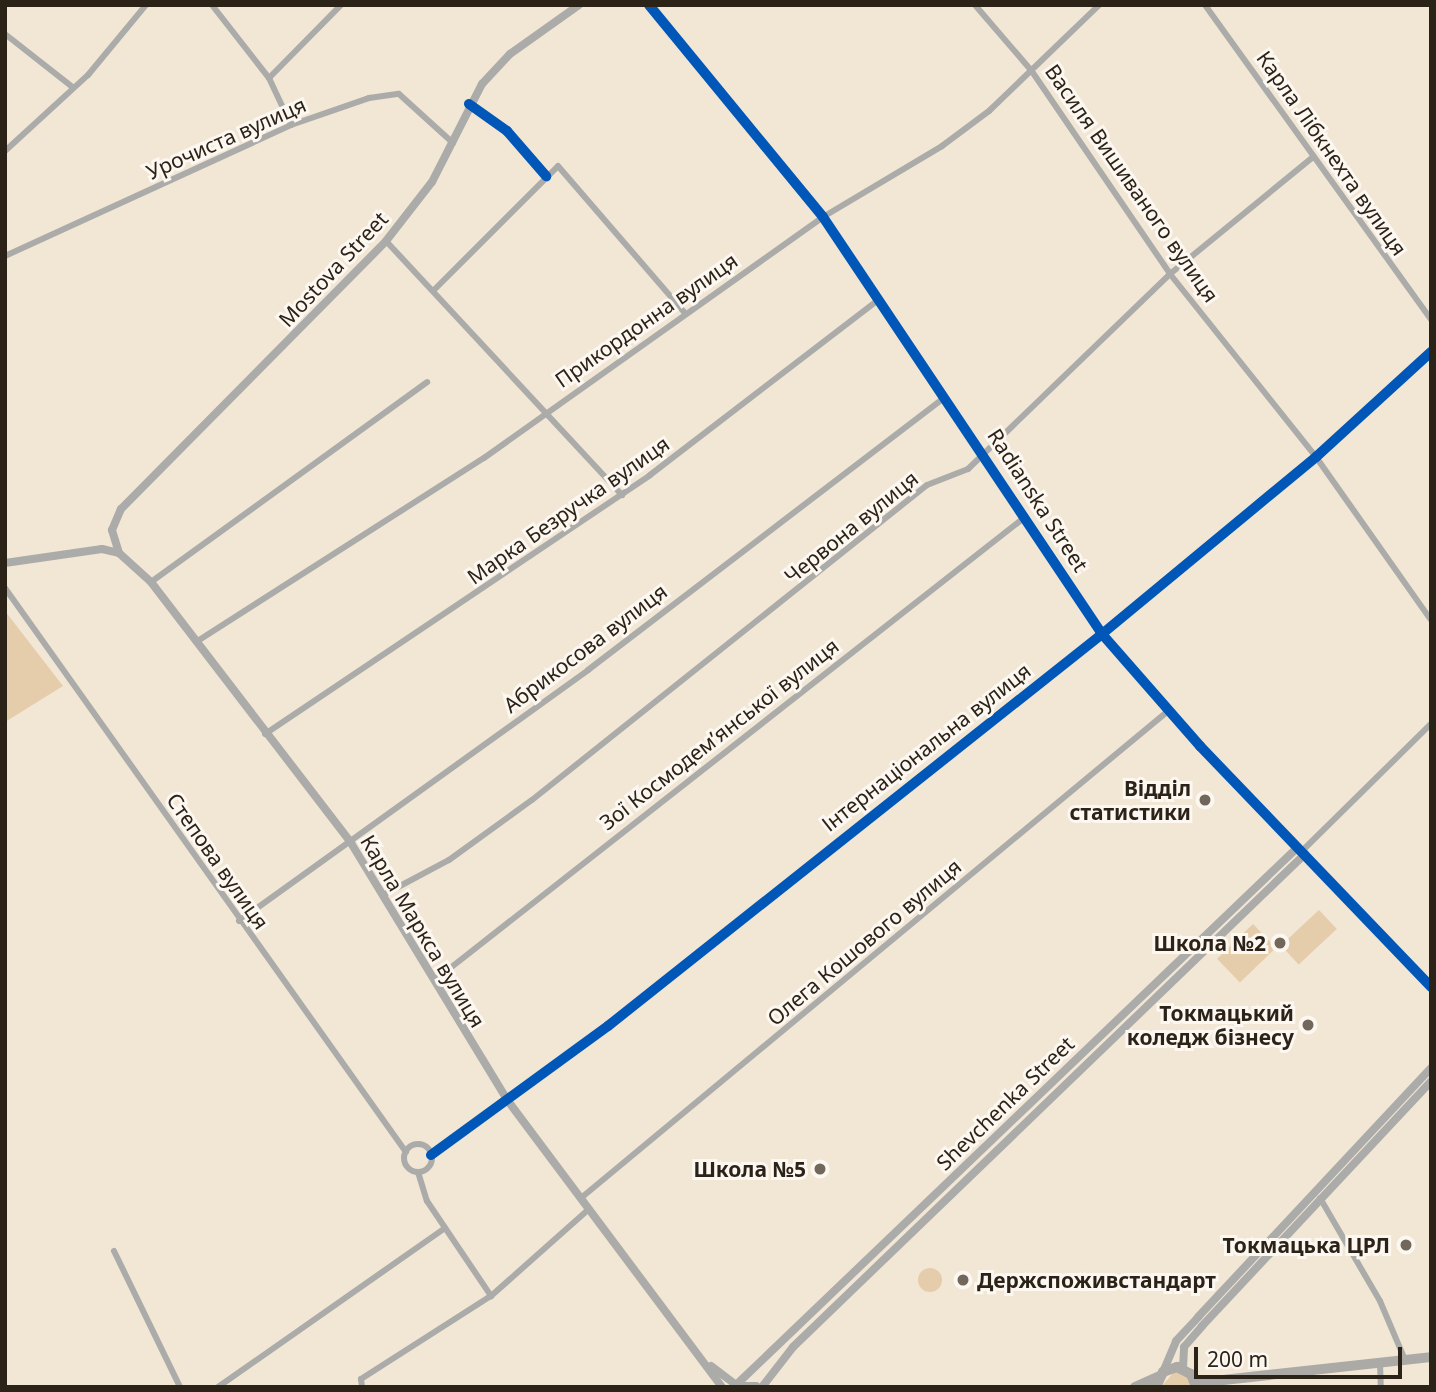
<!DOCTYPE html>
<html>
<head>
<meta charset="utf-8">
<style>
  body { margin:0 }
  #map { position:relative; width:1436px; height:1392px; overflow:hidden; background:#f2e6d5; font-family:"Noto Sans",sans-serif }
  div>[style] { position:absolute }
  .green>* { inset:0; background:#e5ccaa; transform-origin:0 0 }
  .round { border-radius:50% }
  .minor>* { height:6px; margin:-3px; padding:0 3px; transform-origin:3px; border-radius:3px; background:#abaca9 }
  .minor>.ring { margin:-3px; padding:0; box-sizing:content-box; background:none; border:6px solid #abaca9; border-radius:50% }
  .tertiary>* { height:8px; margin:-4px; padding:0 4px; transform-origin:4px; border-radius:4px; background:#abaca9 }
  .secondary>* { height:10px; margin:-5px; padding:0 5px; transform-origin:5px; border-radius:5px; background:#abaaa6 }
  .cycleway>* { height:10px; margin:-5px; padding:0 5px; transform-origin:5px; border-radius:5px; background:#0057b8 }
  .dots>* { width:19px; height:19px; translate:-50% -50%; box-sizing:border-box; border:4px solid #fcf7f1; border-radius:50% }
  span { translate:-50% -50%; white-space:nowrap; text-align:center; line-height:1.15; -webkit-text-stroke:6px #fcf7f1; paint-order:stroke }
  .street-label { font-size:21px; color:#2c2318 }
  .poi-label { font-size:21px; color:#2c2318; font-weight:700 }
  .right { translate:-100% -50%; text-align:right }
  .left { translate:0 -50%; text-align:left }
  .frame { position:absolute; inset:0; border:7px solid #2c2318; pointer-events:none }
  .scale { position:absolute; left:1194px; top:1347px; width:208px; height:32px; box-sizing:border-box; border:4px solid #2c2318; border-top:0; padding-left:9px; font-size:21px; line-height:24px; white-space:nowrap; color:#2c2318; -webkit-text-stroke:5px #fcf7f1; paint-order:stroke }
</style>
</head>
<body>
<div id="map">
  <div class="green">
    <i style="clip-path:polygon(5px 611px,63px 686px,5px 722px)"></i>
    <i style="left:1319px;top:910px;width:26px;height:52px;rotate:47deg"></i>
    <i style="left:1253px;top:924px;width:33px;height:50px;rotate:46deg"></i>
    <i class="round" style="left:918px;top:1268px;width:24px;height:24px"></i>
    <i style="clip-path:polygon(1175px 1371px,1187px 1376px,1192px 1387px,1161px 1387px)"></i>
  </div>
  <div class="minor">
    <i style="left:212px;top:5px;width:93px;rotate:52deg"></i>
    <i style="left:269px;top:78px;width:52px;rotate:64.9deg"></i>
    <i style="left:975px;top:5px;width:86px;rotate:49.3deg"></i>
    <i style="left:1031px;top:70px;width:247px;rotate:55.7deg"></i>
    <i style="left:1170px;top:274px;width:234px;rotate:51.4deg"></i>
    <i style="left:1316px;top:457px;width:199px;rotate:54.8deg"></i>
    <i style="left:1205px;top:5px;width:388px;rotate:54.3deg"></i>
    <i style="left:5px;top:34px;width:84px;rotate:38.2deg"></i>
    <i style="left:269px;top:78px;width:103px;rotate:-45.4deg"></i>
    <i style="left:5px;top:151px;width:113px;rotate:-42.5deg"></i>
    <i style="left:88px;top:75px;width:91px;rotate:-50.4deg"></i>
    <i style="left:386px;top:241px;width:347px;rotate:47.1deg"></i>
    <i style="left:5px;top:256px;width:315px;rotate:-24.6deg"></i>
    <i style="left:291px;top:125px;width:83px;rotate:-19.1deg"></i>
    <i style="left:369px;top:98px;width:30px;rotate:-8deg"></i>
    <i style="left:399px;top:94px;width:73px;rotate:42.2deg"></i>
    <i style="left:434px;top:290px;width:175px;rotate:-45deg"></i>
    <i style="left:558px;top:166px;width:194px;rotate:49.2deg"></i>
    <i style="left:151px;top:582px;width:341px;rotate:-35.9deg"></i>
    <i style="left:5px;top:588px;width:692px;rotate:54.59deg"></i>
    <i style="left:196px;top:642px;width:342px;rotate:-32.6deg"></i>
    <i style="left:484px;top:458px;width:416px;rotate:-35.4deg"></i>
    <i style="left:823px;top:217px;width:139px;rotate:-30.8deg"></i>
    <i style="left:942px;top:146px;width:59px;rotate:-36.7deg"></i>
    <i style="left:989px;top:111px;width:153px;rotate:-43.9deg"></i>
    <i style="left:265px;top:734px;width:464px;rotate:-33.9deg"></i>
    <i style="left:650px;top:475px;width:289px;rotate:-37.5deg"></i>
    <i style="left:1302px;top:851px;width:181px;rotate:-44.6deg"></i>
    <i style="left:385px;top:894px;width:72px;rotate:-28deg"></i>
    <i style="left:449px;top:860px;width:102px;rotate:-35.9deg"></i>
    <i style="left:532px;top:800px;width:505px;rotate:-38.57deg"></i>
    <i style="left:927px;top:485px;width:44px;rotate:-21.3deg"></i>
    <i style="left:968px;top:469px;width:281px;rotate:-44deg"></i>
    <i style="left:1170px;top:274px;width:185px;rotate:-39.3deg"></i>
    <i style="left:239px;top:921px;width:430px;rotate:-35.7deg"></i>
    <i style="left:588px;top:670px;width:449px;rotate:-37.4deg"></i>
    <i style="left:435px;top:980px;width:750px;rotate:-38.12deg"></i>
    <i class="ring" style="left:404px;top:1144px;width:22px;height:22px"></i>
    <i style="left:431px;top:1155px;width:219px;rotate:-36.1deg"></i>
    <i style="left:608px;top:1026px;width:631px;rotate:-38.43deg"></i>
    <i style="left:1102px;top:634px;width:278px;rotate:-39.6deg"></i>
    <i style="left:1316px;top:457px;width:156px;rotate:-42.4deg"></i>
    <i style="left:418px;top:1172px;width:30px;rotate:73deg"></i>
    <i style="left:427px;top:1201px;width:115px;rotate:56deg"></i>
    <i style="left:581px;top:1198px;width:763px;rotate:-39.68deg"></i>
    <i style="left:1320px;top:1198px;width:119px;rotate:59.8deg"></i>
    <i style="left:1380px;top:1301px;width:64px;rotate:67deg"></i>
    <i style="left:114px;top:1251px;width:151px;rotate:64.1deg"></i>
    <i style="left:1380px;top:1364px;width:23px;rotate:88deg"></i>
    <i style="left:218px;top:1387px;width:277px;rotate:-35deg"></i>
    <i style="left:362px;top:1387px;width:8px;rotate:-97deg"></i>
    <i style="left:361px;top:1379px;width:154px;rotate:-32.6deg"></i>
    <i style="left:491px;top:1296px;width:131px;rotate:-41.6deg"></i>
  </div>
  <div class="tertiary">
    <i style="left:649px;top:5px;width:274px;rotate:50.6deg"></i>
    <i style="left:823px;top:217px;width:502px;rotate:56.21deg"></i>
    <i style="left:1102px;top:634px;width:149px;rotate:48.8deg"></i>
    <i style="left:1200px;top:746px;width:334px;rotate:46.2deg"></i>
    <i style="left:119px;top:553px;width:24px;rotate:-107deg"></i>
    <i style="left:112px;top:530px;width:23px;rotate:-67deg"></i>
    <i style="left:121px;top:509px;width:377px;rotate:-45.3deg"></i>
    <i style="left:386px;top:241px;width:75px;rotate:-52.1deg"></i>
    <i style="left:432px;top:182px;width:110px;rotate:-63deg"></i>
    <i style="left:482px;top:84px;width:41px;rotate:-47deg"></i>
    <i style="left:510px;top:54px;width:85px;rotate:-35.4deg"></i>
    <i style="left:5px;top:563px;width:98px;rotate:-8.2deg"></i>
    <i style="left:102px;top:549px;width:17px;rotate:13deg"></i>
    <i style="left:119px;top:553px;width:43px;rotate:42.2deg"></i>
    <i style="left:151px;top:582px;width:329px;rotate:52.5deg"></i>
    <i style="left:351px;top:843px;width:302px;rotate:58.7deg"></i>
    <i style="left:508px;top:1101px;width:357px;rotate:53.2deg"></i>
    <i style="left:711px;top:1366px;width:31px;rotate:37deg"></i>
    <i style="left:736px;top:1385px;width:778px;rotate:-43.75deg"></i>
    <i style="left:1183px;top:1368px;width:21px;rotate:-87deg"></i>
    <i style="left:1184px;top:1347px;width:28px;rotate:-49deg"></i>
    <i style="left:1202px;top:1326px;width:335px;rotate:-46.9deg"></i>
    <i style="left:1163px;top:1372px;width:34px;rotate:-67deg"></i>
    <i style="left:1176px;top:1341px;width:33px;rotate:-47deg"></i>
    <i style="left:1198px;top:1317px;width:341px;rotate:-46.9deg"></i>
    <i style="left:762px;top:1387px;width:51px;rotate:-52.2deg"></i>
    <i style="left:793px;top:1347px;width:711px;rotate:-43.92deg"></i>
  </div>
  <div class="secondary">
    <i style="left:1196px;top:1383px;width:236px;rotate:-6.3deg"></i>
    <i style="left:734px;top:1387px;width:22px"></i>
    <i style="left:1135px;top:1387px;width:27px;rotate:-24deg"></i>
    <i style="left:1156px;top:1387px;width:17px;rotate:-65deg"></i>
    <i style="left:1163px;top:1372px;width:15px;rotate:-20deg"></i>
    <i style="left:1177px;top:1367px;width:16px;rotate:27deg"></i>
    <i style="left:1191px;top:1374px;width:14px;rotate:69deg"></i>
  </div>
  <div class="cycleway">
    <i style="left:649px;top:5px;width:274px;rotate:50.6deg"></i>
    <i style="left:823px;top:217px;width:502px;rotate:56.21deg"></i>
    <i style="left:1102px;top:634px;width:149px;rotate:48.8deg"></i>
    <i style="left:1200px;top:746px;width:334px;rotate:46.2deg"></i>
    <i style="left:469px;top:104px;width:47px;rotate:35.4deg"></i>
    <i style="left:507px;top:131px;width:60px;rotate:49.1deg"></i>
    <i style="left:431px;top:1155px;width:219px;rotate:-36.1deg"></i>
    <i style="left:608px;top:1026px;width:631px;rotate:-38.43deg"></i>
    <i style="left:1102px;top:634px;width:278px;rotate:-39.6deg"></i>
    <i style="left:1316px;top:457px;width:156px;rotate:-42.4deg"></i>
  </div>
  <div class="dots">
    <i style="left:1205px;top:800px;background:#71675a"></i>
    <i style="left:1280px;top:943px;background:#71675a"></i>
    <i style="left:1308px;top:1025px;background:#71675a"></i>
    <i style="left:820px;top:1169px;background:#71675a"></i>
    <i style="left:1406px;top:1245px;background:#71675a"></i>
    <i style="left:963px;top:1280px;background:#71675a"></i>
  </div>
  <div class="street-label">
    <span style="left:226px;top:138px;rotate:-24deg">Урочиста вулиця</span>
    <span style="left:1332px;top:153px;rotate:55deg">Карла Лібкнехта вулиця</span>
    <span style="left:1132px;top:183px;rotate:55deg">Василя Вишиваного вулиця</span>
    <span style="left:333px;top:269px;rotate:-47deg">Mostova Street</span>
    <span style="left:646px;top:320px;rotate:-35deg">Прикордонна вулиця</span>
    <span style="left:1038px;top:500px;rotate:57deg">Radianska Street</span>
    <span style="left:568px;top:510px;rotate:-35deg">Марка Безручка вулиця</span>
    <span style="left:851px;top:527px;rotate:-39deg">Червона вулиця</span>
    <span style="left:585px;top:648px;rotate:-37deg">Абрикосова вулиця</span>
    <span style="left:719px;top:734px;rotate:-38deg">Зої Космодем’янської вулиця</span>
    <span style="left:926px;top:747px;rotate:-38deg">Інтернаціональна вулиця</span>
    <span style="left:218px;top:861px;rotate:55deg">Степова вулиця</span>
    <span style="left:423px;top:931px;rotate:59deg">Карла Маркса вулиця</span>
    <span style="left:864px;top:942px;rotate:-40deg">Олега Кошового вулиця</span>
    <span style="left:1005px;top:1103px;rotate:-44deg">Shevchenka Street</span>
  </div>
  <div class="poi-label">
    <span class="right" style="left:1191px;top:800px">Відділ<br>статистики</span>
    <span class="right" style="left:1266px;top:943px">Школа №2</span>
    <span class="right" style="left:1294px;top:1025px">Токмацький<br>коледж бізнесу</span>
    <span class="right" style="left:806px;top:1169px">Школа №5</span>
    <span class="right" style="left:1390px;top:1245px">Токмацька ЦРЛ</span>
    <span class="left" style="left:977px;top:1280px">Держспоживстандарт</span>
  </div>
  <div class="frame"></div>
  <div class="scale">200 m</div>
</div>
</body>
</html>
